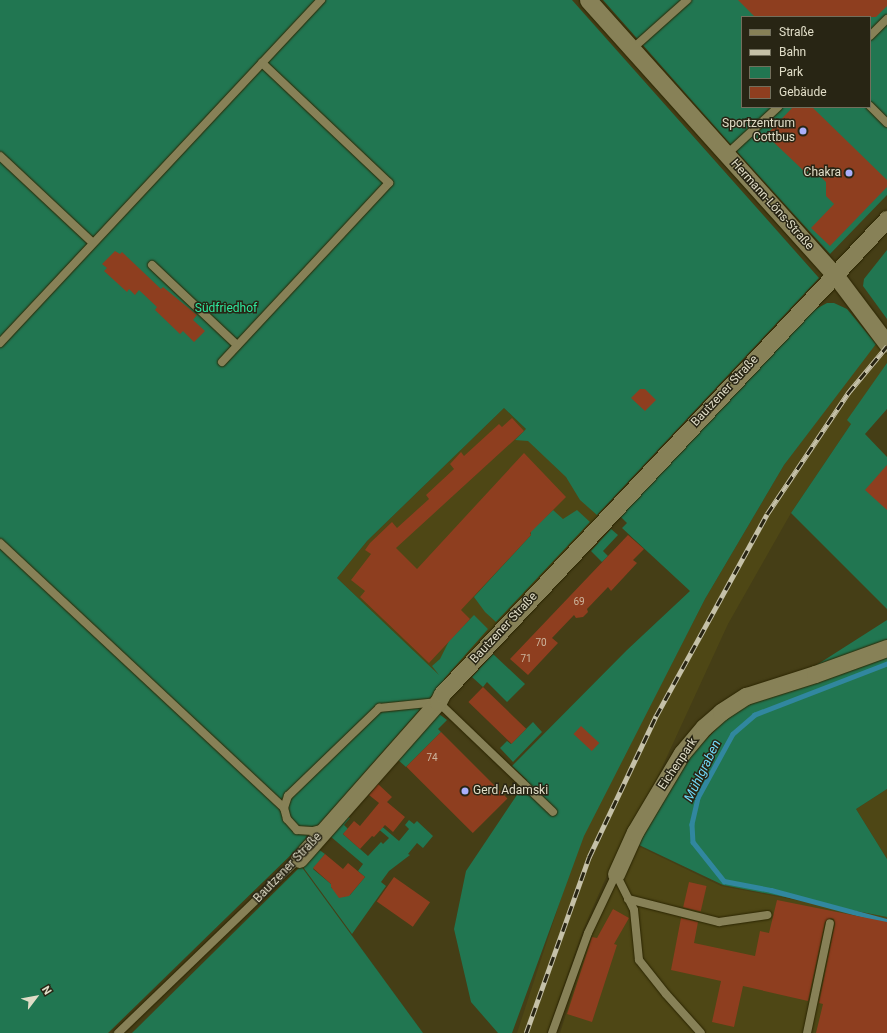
<!DOCTYPE html>
<html>
<head>
<meta charset="utf-8">
<style>
  body { margin:0 }
  #map { position:relative; width:887px; height:1033px; overflow:hidden; background:#453e16; font-family:Roboto,sans-serif }
  div>[style] { position:absolute }
  .built>* { inset:0; background:#4e4715 }
  .green>* { inset:0; background:#217651 }
  .stream>* { height:4.5px; margin:-2.25px; padding:0 2.25px; transform-origin:2.25px; border-radius:2.25px; background:#31879f }
  .building>* { inset:0; background:#8e3e1f; transform-origin:0 0 }
  .roads { filter:drop-shadow(0 0 1px #2b2500) drop-shadow(0 0 1px #2b2500) }
  .lane>* { height:8px; margin:-4px; padding:0 4px; transform-origin:4px; border-radius:4px; background:#878157 }
  .street>* { height:17px; margin:-8.5px; padding:0 8.5px; transform-origin:8.5px; border-radius:8.5px; background:#878157 }
  .rail>* { height:4.5px; margin-top:-2.25px; transform-origin:0; background:repeating-linear-gradient(90deg,#282514 0 9px,#c5c1a8 0 18px); box-sizing:border-box; border-block:1px solid #c5c1a8 }
  .dots>* { width:11px; height:11px; translate:-50% -50%; box-sizing:border-box; border:2px solid #282514; border-radius:50% }
  span { translate:-50% -50%; white-space:nowrap; text-align:center; line-height:1.15; -webkit-text-stroke:3px #282514; paint-order:stroke }
  .number-label { font-size:10px; color:#ccb59d }
  .number-label span { -webkit-text-stroke-width:0 }
  .poi-label { font-size:12px; color:#e0ddc7 }
  .right { translate:-100% -50%; text-align:right }
  .left { translate:0 -50%; text-align:left }
  .street-label { font-size:12px; color:#e0ddc7 }
  .park-label { font-size:12px; color:#2eeaa0 }
  .water-label { font-size:13px; color:#71d9f9; font-style:italic }
  .legend { position:absolute; left:741px; top:16px; width:130px; height:92px; box-sizing:border-box; background:#282514; border:1px solid #726f5c; margin:0; padding:5px 7px; list-style:none; font-size:12px; color:#e0ddc7 }
  .legend li { display:flex; align-items:center; gap:8px; height:20px }
  .legend b { width:20px; border:1px solid #726f5c }
  .north { position:absolute; left:16px; top:977px; width:40px; height:40px; -webkit-text-stroke:3px #282514; paint-order:stroke; rotate:58deg; font-size:11px; font-weight:700; line-height:16px; text-align:center; color:#e0ddc7 }
  .north::after { content:''; display:block; margin:auto; width:14px; height:18px; background:#e0ddc7; clip-path:polygon(50% 0,100% 100%,50% 72%,0 100%) }
</style>
</head>
<body>
<div id="map">
  <div class="built">
    <i style="clip-path:polygon(887px 331px,887px 376px,851px 424px,791px 513px,728px 624px,640px 815px,616px 855px,583px 930px,547px 1033px,517px 1033px,579px 843px,705px 599px,784px 465px,857px 367px)"></i>
    <i style="clip-path:polygon(504px 408px,608px 509px,445px 681px,337px 578px,367px 541px)"></i>
    <i style="clip-path:polygon(887px 789px,887px 859px,856px 809px)"></i>
    <i style="clip-path:polygon(636px 845px,721px 886px,887px 917px,887px 1033px,560px 1033px,591px 934px)"></i>
  </div>
  <div class="green">
    <i style="clip-path:polygon(0 0,572px 0,819px 278px,597px 515px,580px 500px,566px 477px,528px 441px,515px 440px,526px 429px,504px 408px,367px 541px,337px 578px,439px 675px,432px 666px,440px 659px,449px 641px,474px 615px,488px 629px,444px 679px,445px 681px,300px 846px,108px 1033px,0 1033px)"></i>
    <i style="clip-path:polygon(evenodd,603px 0,887px 0,887px 195px,830px 254px,740px 155px,603px 0,742px 17px,870px 17px,870px 107px,742px 107px,742px 17px)"></i>
    <i style="clip-path:polygon(887px 250px,887px 319px,863px 286px,864px 279px)"></i>
    <i style="clip-path:polygon(827px 303px,834px 303px,847px 309px,876px 344px,784px 465px,705px 599px,584px 836px,512px 1033px,498px 1033px,471px 1002px,454px 929px,466px 871px,527px 780px,512px 766px,627px 650px,690px 591px,622px 528px,627px 523px,620px 516px,814px 310px)"></i>
    <i style="clip-path:polygon(887px 363px,887px 409px,865px 434px,887px 457px,887px 609px,791px 513px,851px 424px,847px 420px)"></i>
    <i style="clip-path:polygon(553px 510px,563px 519px,577px 510px,590px 522px,496px 622px,485px 612px,474px 597px,531px 535px,531px 531px)"></i>
    <i style="clip-path:polygon(611px 529px,618px 535px,603px 551px,608px 556px,602px 562px,591px 551px)"></i>
    <i style="clip-path:polygon(887px 620px,887px 789px,856px 809px,887px 859px,887px 917px,723px 885px,637px 844px,692px 754px,727px 718px,750px 704px,768px 696px)"></i>
    <i style="clip-path:polygon(493px 654px,525px 684px,507px 702px,487px 682px,483px 687px,472px 677px)"></i>
    <i style="clip-path:polygon(439px 714px,447px 720px,438px 729px,441px 732px,406px 767px,397px 759px)"></i>
    <i style="clip-path:polygon(533px 722px,542px 732px,513px 762px,500px 748px,507px 741px,511px 744px)"></i>
    <i style="clip-path:polygon(347px 816px,350px 818px,344px 825px,348px 829px,343px 834px,368px 856px,381px 842px,383px 844px,389px 838px,369px 821px,372px 818px,399px 841px,409px 829px,405px 825px,409px 820px,414px 824px,417px 821px,433px 836px,423px 848px,417px 843px,408px 854px,410px 855px,389px 871px,381px 882px,386px 886px,352px 934px,303px 867px,318px 849px,325px 854px,313px 869px,331px 884px,331px 887px,341px 897px,344px 897px,347px 893px,350px 895px,365px 877px,358px 871px,363px 864px,330px 836px)"></i>
    <i style="clip-path:polygon(301px 866px,423px 1033px,132px 1033px)"></i>
  </div>
  <div class="stream">
    <i style="left:887px;top:664px;width:142px;rotate:158.9deg"></i>
    <i style="left:755px;top:715px;width:29px;rotate:139deg"></i>
    <i style="left:733px;top:734px;width:73px;rotate:118.7deg"></i>
    <i style="left:698px;top:798px;width:27px;rotate:103deg"></i>
    <i style="left:692px;top:824px;width:18px;rotate:87deg"></i>
    <i style="left:693px;top:842px;width:50px;rotate:51.5deg"></i>
    <i style="left:724px;top:881px;width:48px;rotate:10.8deg"></i>
    <i style="left:771px;top:890px;width:120px;rotate:15deg"></i>
  </div>
  <div class="building">
    <i style="clip-path:polygon(738px 0,887px 0,887px 6px,876px 17px,755px 17px)"></i>
    <i style="clip-path:polygon(793px 107px,812px 107px,887px 180px,887px 187px,830px 246px,811px 228px,834px 204px,826px 196px,826px 182px,811px 167px,806px 173px,766px 135px)"></i>
    <i style="clip-path:polygon(115px 251px,120px 254px,122px 252px,161px 289px,163px 287px,197px 315px,193px 320px,205px 331px,194px 342px,183px 331px,180px 334px,155px 310px,157px 307px,139px 290px,135px 295px,129px 289px,127px 292px,104px 271px,107px 268px,102px 264px)"></i>
    <i style="clip-path:polygon(640px 389px,645px 389px,656px 400px,645px 411px,631px 398px)"></i>
    <i style="clip-path:polygon(512px 418px,524px 431px,396px 548px,417px 569px,524px 453px,566px 497px,530px 533px,531px 535px,461px 610px,470px 619px,429px 663px,360px 597px,365px 591px,351px 580px,371px 554px,365px 550px,370px 543px,392px 522px,397px 528px,429px 499px,426px 495px,454px 469px,450px 464px,461px 452px,464px 456px,499px 424px,502px 427px)"></i>
    <i style="clip-path:polygon(887px 465px,887px 510px,865px 490px)"></i>
    <i style="clip-path:polygon(628px 535px,644px 549px,633px 560px,637px 563px,611px 591px,608px 587px,587px 609px,588px 612px,583px 617px,576px 618px,574px 615px,552px 638px,558px 643px,528px 675px,510px 659px)"></i>
    <i style="left:483px;top:687px;width:60px;height:21px;rotate:44deg"></i>
    <i style="left:581px;top:726px;width:25px;height:11px;rotate:43deg"></i>
    <i style="left:441px;top:732px;width:94px;height:49px;rotate:45deg"></i>
    <i style="clip-path:polygon(378px 784px,392px 797px,387px 802px,405px 817px,393px 832px,385px 825px,374px 837px,372px 836px,360px 849px,343px 834px,354px 821px,360px 826px,379px 803px,369px 795px)"></i>
    <i style="clip-path:polygon(325px 854px,343px 869px,348px 863px,365px 877px,349px 896px,339px 898px,331px 887px,331px 884px,313px 868px)"></i>
    <i style="left:394px;top:877px;width:44px;height:30px;rotate:35deg"></i>
    <i style="left:689px;top:882px;width:18px;height:26px;rotate:13deg"></i>
    <i style="clip-path:polygon(777px 900px,887px 922px,887px 1033px,816px 1033px,823px 1004px,819px 1003px,835px 924px,834px 919px,831px 918px,825px 922px,808px 1001px,743px 986px,734px 1027px,712px 1022px,721px 981px,671px 970px,681px 918px,698px 922px,694px 943px,755px 956px,760px 931px,769px 933px)"></i>
    <i style="clip-path:polygon(613px 909px,629px 918px,614px 944px,617px 945px,592px 1022px,567px 1014px,592px 937px,597px 938px)"></i>
  </div>
  <div class="roads">
    <div class="lane">
      <i style="left:870px;top:36px;width:24px;rotate:-45deg"></i>
      <i style="left:632px;top:49px;width:74px;rotate:-41.7deg"></i>
      <i style="left:870px;top:106px;width:24px;rotate:45deg"></i>
      <i style="left:726px;top:155px;width:71px;rotate:-42.7deg"></i>
      <i style="left:0;top:156px;width:127px;rotate:43.1deg"></i>
      <i style="left:152px;top:265px;width:117px;rotate:43.3deg"></i>
      <i style="left:0;top:343px;width:470px;rotate:-46.9deg"></i>
      <i style="left:222px;top:362px;width:245px;rotate:-47deg"></i>
      <i style="left:389px;top:183px;width:175px;rotate:-136.6deg"></i>
      <i style="left:0;top:543px;width:388px;rotate:43deg"></i>
      <i style="left:321px;top:829px;width:9px;rotate:167deg"></i>
      <i style="left:312px;top:831px;width:15px;rotate:-176deg"></i>
      <i style="left:297px;top:830px;width:15px;rotate:-132deg"></i>
      <i style="left:287px;top:819px;width:11px;rotate:-105deg"></i>
      <i style="left:284px;top:808px;width:13px;rotate:-72deg"></i>
      <i style="left:288px;top:796px;width:127px;rotate:-44deg"></i>
      <i style="left:379px;top:708px;width:59px;rotate:-5.8deg"></i>
      <i style="left:438px;top:702px;width:159px;rotate:43.7deg"></i>
      <i style="left:616px;top:874px;width:40px;rotate:63.4deg"></i>
      <i style="left:634px;top:910px;width:50px;rotate:84.3deg"></i>
      <i style="left:639px;top:960px;width:43px;rotate:51.5deg"></i>
      <i style="left:666px;top:994px;width:52px;rotate:48.1deg"></i>
      <i style="left:628px;top:899px;width:94px;rotate:14.2deg"></i>
      <i style="left:719px;top:922px;width:49px;rotate:-8.3deg"></i>
      <i style="left:118px;top:1033px;width:251px;rotate:-43.9deg"></i>
      <i style="left:552px;top:1033px;width:106px;rotate:-70.2deg"></i>
      <i style="left:588px;top:933px;width:65px;rotate:-64.6deg"></i>
      <i style="left:807px;top:1033px;width:112px;rotate:-78.2deg"></i>
    </div>
    <div class="street">
      <i style="left:588px;top:0;width:370px;rotate:48.1deg"></i>
      <i style="left:835px;top:275px;width:86px;rotate:53deg"></i>
      <i style="left:299px;top:859px;width:210px;rotate:-48.5deg"></i>
      <i style="left:438px;top:702px;width:9px;rotate:-63deg"></i>
      <i style="left:442px;top:694px;width:651px;rotate:-46.87deg"></i>
      <i style="left:616px;top:874px;width:46px;rotate:-65.7deg"></i>
      <i style="left:635px;top:832px;width:92px;rotate:-59.3deg"></i>
      <i style="left:682px;top:753px;width:34px;rotate:-50deg"></i>
      <i style="left:704px;top:727px;width:23px;rotate:-41deg"></i>
      <i style="left:721px;top:712px;width:30px;rotate:-33deg"></i>
      <i style="left:746px;top:696px;width:72px;rotate:-17.7deg"></i>
      <i style="left:815px;top:674px;width:77px;rotate:-19.9deg"></i>
    </div>
  </div>
  <div class="rail">
    <i style="left:526px;top:1033px;width:187px;rotate:-70.3deg"></i>
    <i style="left:589px;top:857px;width:156px;rotate:-64.6deg"></i>
    <i style="left:656px;top:716px;width:230px;rotate:-61.2deg"></i>
    <i style="left:767px;top:514px;width:146px;rotate:-56.2deg"></i>
    <i style="left:848px;top:393px;width:61px;rotate:-50.3deg"></i>
  </div>
  <div class="dots">
    <i style="left:803px;top:131px;background:#aab0fb"></i>
    <i style="left:849px;top:173px;background:#aab0fb"></i>
    <i style="left:465px;top:791px;background:#aab0fb"></i>
  </div>
  <div class="number-label">
    <span style="left:579px;top:602px">69</span>
    <span style="left:541px;top:643px">70</span>
    <span style="left:526px;top:659px">71</span>
    <span style="left:432px;top:758px">74</span>
  </div>
  <div class="poi-label">
    <span class="right" style="left:795px;top:131px">Sportzentrum<br>Cottbus</span>
    <span class="right" style="left:841px;top:173px">Chakra</span>
    <span class="left" style="left:473px;top:791px">Gerd Adamski</span>
  </div>
  <div class="street-label">
    <span style="left:772px;top:205px;rotate:48deg">Hermann-Löns-Straße</span>
    <span style="left:725px;top:391px;rotate:-47deg">Bautzener Straße</span>
    <span style="left:504px;top:628px;rotate:-47deg">Bautzener Straße</span>
    <span style="left:678px;top:764px;rotate:-56deg">Eichenpark</span>
    <span style="left:288px;top:868px;rotate:-46deg">Bautzener Straße</span>
  </div>
  <div class="park-label">
    <span style="left:226px;top:309px">Südfriedhof</span>
  </div>
  <div class="water-label">
    <span style="left:703px;top:771px;rotate:-64deg">Mühlgraben</span>
  </div>
  <ul class="legend">
  <li><b style="height:5px;background:#878157"></b>Straße</li>
  <li><b style="height:5px;background:#c5c1a8"></b>Bahn</li>
  <li><b style="height:11px;background:#217651"></b>Park</li>
  <li><b style="height:11px;background:#8e3e1f"></b>Gebäude</li>
  </ul>
  <div class="north">N</div>
</div>
</body>
</html>
